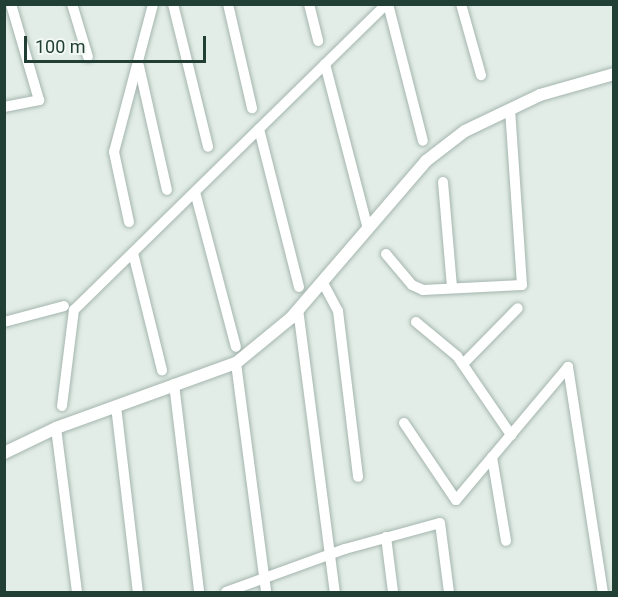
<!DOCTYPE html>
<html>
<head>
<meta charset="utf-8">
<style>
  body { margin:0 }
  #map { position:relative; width:618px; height:597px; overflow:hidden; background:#e2ede7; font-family:Roboto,sans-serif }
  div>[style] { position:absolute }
  .roads { filter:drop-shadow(0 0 2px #a4b5ae) drop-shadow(0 0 2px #a4b5ae) }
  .minor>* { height:10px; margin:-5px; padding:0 5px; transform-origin:5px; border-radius:5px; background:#fff }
  .tertiary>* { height:12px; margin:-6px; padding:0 6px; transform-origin:6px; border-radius:6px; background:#fff }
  span { translate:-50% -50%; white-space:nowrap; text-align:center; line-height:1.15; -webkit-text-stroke:6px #f3f9f5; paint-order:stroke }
  .frame { position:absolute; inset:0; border:6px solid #213f34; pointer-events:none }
  .scale { position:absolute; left:24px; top:36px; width:182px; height:27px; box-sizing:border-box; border:3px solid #213f34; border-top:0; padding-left:8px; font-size:18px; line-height:21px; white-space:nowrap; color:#213f34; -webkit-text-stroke:4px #f3f9f5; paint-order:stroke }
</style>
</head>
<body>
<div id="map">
  <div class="roads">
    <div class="minor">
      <i style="left:72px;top:4px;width:55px;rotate:73.2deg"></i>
      <i style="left:173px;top:4px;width:147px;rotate:76.2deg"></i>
      <i style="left:228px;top:4px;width:107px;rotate:77deg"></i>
      <i style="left:309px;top:4px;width:38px;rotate:76deg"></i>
      <i style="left:388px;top:4px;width:141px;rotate:75.7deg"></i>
      <i style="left:461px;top:4px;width:74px;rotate:74.3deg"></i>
      <i style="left:325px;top:64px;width:171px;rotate:75.4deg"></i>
      <i style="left:139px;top:66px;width:127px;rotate:77.3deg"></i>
      <i style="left:4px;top:107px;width:36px;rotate:-11deg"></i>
      <i style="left:39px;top:100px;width:100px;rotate:-106.3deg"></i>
      <i style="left:259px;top:129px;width:163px;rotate:75.8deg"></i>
      <i style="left:443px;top:182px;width:106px;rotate:85.1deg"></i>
      <i style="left:195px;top:192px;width:160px;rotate:75.2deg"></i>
      <i style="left:129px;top:222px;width:72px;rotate:-102.1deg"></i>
      <i style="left:114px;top:152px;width:153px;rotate:-75.2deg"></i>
      <i style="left:133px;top:253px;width:121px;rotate:76.1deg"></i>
      <i style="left:386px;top:254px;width:40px;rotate:50deg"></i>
      <i style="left:412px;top:285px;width:12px;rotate:24deg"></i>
      <i style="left:423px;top:290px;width:99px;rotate:-2.9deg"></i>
      <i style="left:522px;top:285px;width:176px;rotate:-93.9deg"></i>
      <i style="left:322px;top:281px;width:34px;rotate:62deg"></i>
      <i style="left:338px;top:311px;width:167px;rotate:83.1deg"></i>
      <i style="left:298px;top:309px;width:285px;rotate:82.6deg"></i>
      <i style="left:4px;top:322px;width:62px;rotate:-14.9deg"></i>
      <i style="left:416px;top:322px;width:53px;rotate:39.7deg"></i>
      <i style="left:457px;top:356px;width:96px;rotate:55.6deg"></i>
      <i style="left:236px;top:363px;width:231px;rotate:82.5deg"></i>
      <i style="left:463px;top:364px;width:78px;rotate:-45.5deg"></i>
      <i style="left:174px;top:384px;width:209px;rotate:83.1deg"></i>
      <i style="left:62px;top:406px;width:97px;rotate:-82.9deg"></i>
      <i style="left:74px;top:310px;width:437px;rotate:-44.4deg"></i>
      <i style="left:116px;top:406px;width:187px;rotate:83.3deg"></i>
      <i style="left:404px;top:423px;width:93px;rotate:56deg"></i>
      <i style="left:456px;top:500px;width:174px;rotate:-49.9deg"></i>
      <i style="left:568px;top:367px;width:228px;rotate:81.2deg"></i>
      <i style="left:56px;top:428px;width:165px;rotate:82.7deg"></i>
      <i style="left:492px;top:457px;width:85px;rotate:80.5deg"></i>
      <i style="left:386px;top:537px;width:55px;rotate:82.7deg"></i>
      <i style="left:226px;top:592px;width:127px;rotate:-19.9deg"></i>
      <i style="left:345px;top:549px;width:98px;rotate:-15.3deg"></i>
      <i style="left:440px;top:523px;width:70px;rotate:82.6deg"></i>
    </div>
    <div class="tertiary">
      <i style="left:4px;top:453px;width:58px;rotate:-25.7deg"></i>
      <i style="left:56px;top:428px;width:191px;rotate:-19.9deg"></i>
      <i style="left:236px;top:363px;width:71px;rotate:-39.3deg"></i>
      <i style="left:291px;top:318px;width:207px;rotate:-49.3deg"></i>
      <i style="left:426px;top:161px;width:49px;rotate:-37.6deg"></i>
      <i style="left:465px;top:131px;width:83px;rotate:-25.6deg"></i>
      <i style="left:540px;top:95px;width:77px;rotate:-15.8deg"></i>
    </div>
  </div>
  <div class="frame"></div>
  <div class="scale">100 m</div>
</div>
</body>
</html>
